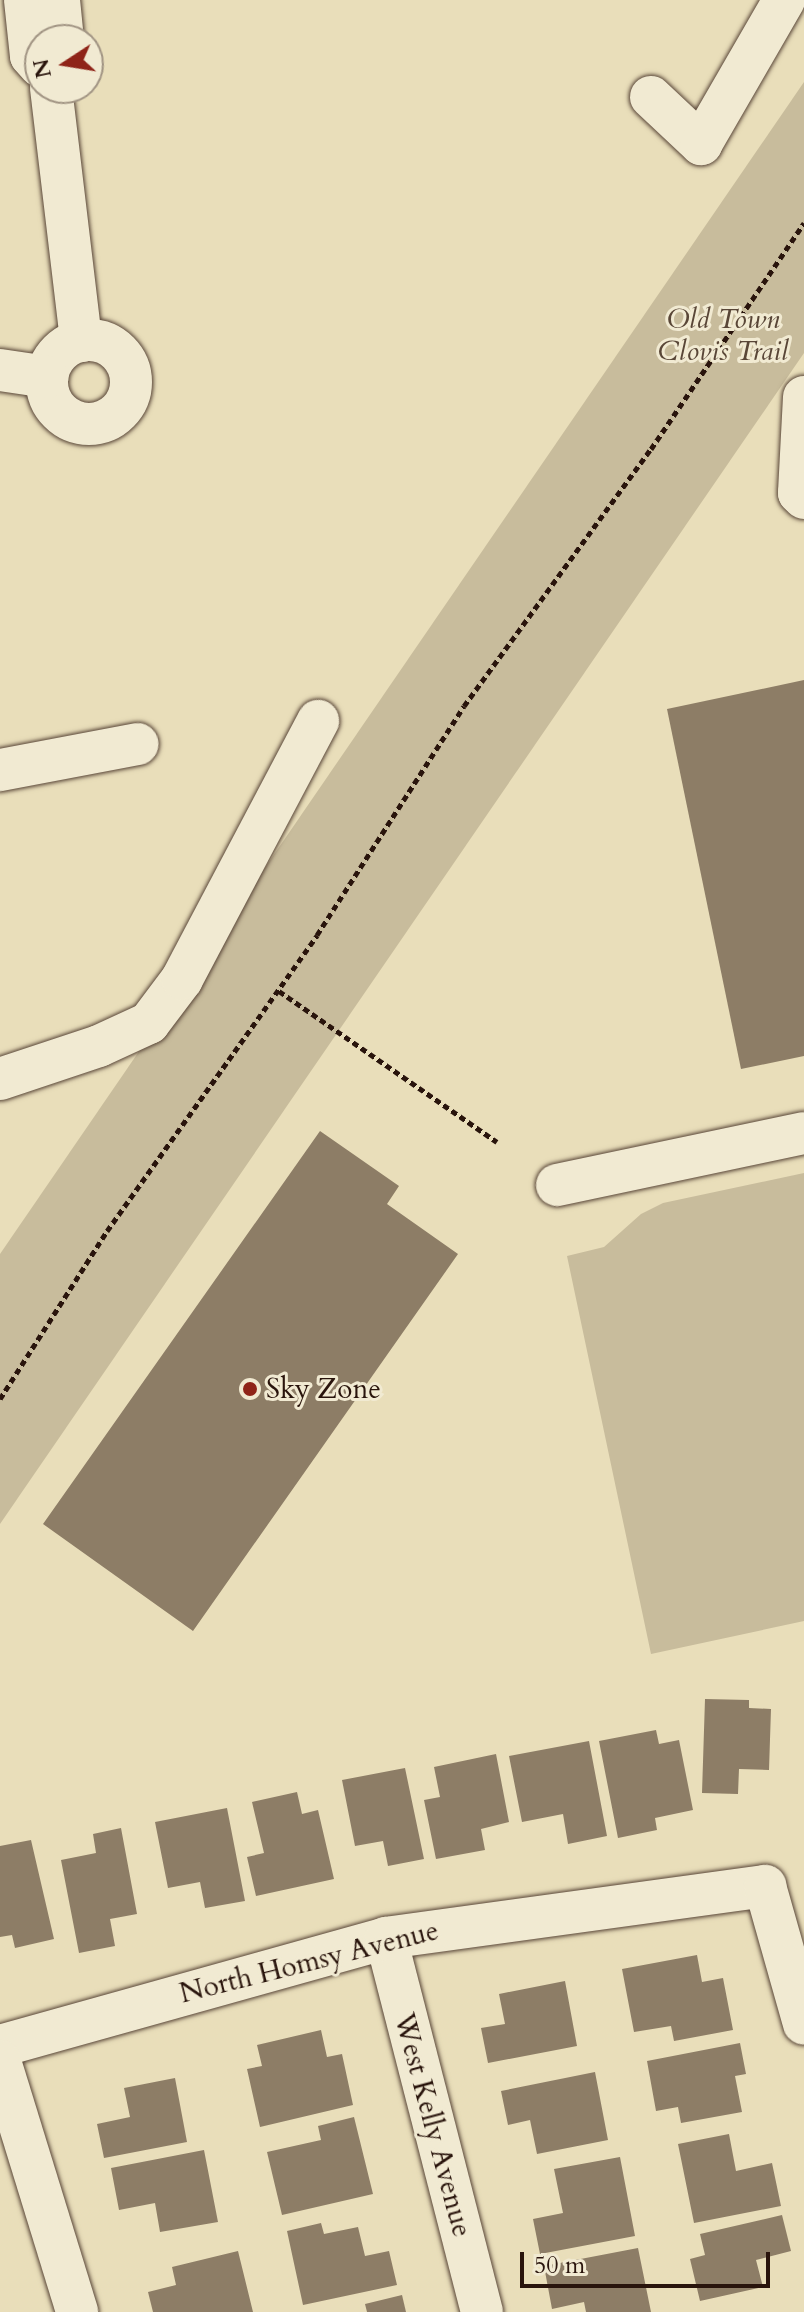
<!DOCTYPE html>
<html>
<head>
<meta charset="utf-8">
<style>
  body { margin:0 }
  #map { position:relative; width:804px; height:2312px; overflow:hidden; background:#e9deba; font-family:Cardo,serif }
  div>[style] { position:absolute }
  .green>* { inset:0; background:#c8bc9c }
  .building>* { inset:0; background:#8d7d66 }
  .path>* { height:5px; margin-top:-2.5px; transform-origin:0; background:repeating-linear-gradient(90deg,#29140c 0 6px,transparent 0 10px) }
  .roads { filter:drop-shadow(0 0 2px #594638) drop-shadow(0 0 2px #594638) }
  .minor>* { height:42px; margin:-21px; padding:0 21px; transform-origin:21px; border-radius:21px; background:#f1ead2 }
  .minor>.ring { margin:-21px; padding:0; box-sizing:content-box; background:none; border:42px solid #f1ead2; border-radius:50% }
  .dots>* { width:22px; height:22px; translate:-50% -50%; box-sizing:border-box; border:4px solid #f1ead2; border-radius:50% }
  span { translate:-50% -50%; white-space:nowrap; text-align:center; line-height:1.15; -webkit-text-stroke:6px #f1ead2; paint-order:stroke }
  .park-label { font-size:28px; color:#594637; font-style:italic }
  .poi-label { font-size:28px; color:#29140c }
  .left { translate:0 -50%; text-align:left }
  .street-label { font-size:28px; color:#29140c }
  .north { position:absolute; left:24px; top:24px; width:80px; height:80px; box-sizing:border-box; background:#f1ead2; border:2px solid #a19483; border-radius:50%; rotate:258deg; font-size:22px; font-weight:700; line-height:32px; text-align:center; color:#29140c }
  .north::after { content:''; display:block; margin:auto; width:28px; height:36px; background:#8f2418; clip-path:polygon(50% 0,100% 100%,50% 72%,0 100%) }
  .scale { position:absolute; left:520px; top:2252px; width:250px; height:36px; box-sizing:border-box; border:4px solid #29140c; border-top:0; padding-left:10px; font-size:24px; line-height:28px; white-space:nowrap; color:#29140c; -webkit-text-stroke:6px #f1ead2; paint-order:stroke }
</style>
</head>
<body>
<div id="map">
  <div class="green">
    <i style="clip-path:polygon(804px 82px,804px 353px,0 1524px,0 1254px)"></i>
    <i style="clip-path:polygon(804px 1173px,804px 1621px,651px 1654px,567px 1256px,604px 1247px,641px 1214px,663px 1203px)"></i>
  </div>
  <div class="building">
    <i style="clip-path:polygon(804px 680px,804px 1056px,741px 1069px,667px 709px)"></i>
    <i style="clip-path:polygon(320px 1131px,399px 1186px,387px 1204px,458px 1254px,193px 1631px,43px 1524px)"></i>
    <i style="clip-path:polygon(705px 1699px,749px 1700px,749px 1708px,771px 1709px,769px 1770px,739px 1769px,738px 1794px,702px 1793px)"></i>
    <i style="clip-path:polygon(656px 1730px,659px 1744px,679px 1740px,693px 1810px,655px 1818px,657px 1830px,618px 1838px,599px 1741px)"></i>
    <i style="clip-path:polygon(589px 1741px,607px 1836px,568px 1844px,563px 1814px,522px 1822px,509px 1756px)"></i>
    <i style="clip-path:polygon(496px 1754px,509px 1822px,481px 1829px,485px 1850px,436px 1859px,424px 1800px,440px 1797px,434px 1767px)"></i>
    <i style="clip-path:polygon(405px 1768px,424px 1859px,388px 1866px,383px 1841px,355px 1846px,342px 1780px)"></i>
    <i style="clip-path:polygon(297px 1792px,302px 1814px,318px 1810px,334px 1879px,256px 1896px,247px 1857px,264px 1853px,252px 1802px)"></i>
    <i style="clip-path:polygon(227px 1808px,245px 1901px,205px 1908px,200px 1882px,168px 1888px,155px 1822px)"></i>
    <i style="clip-path:polygon(121px 1828px,137px 1914px,110px 1919px,115px 1946px,79px 1953px,61px 1860px,96px 1853px,93px 1834px)"></i>
    <i style="clip-path:polygon(31px 1840px,54px 1939px,15px 1948px,12px 1935px,0 1937px,0 1846px)"></i>
    <i style="clip-path:polygon(697px 1955px,702px 1982px,723px 1978px,733px 2030px,674px 2041px,671px 2026px,634px 2032px,622px 1969px)"></i>
    <i style="clip-path:polygon(565px 1981px,577px 2046px,488px 2063px,481px 2028px,505px 2024px,499px 1994px)"></i>
    <i style="clip-path:polygon(321px 2030px,327px 2057px,342px 2054px,353px 2105px,260px 2127px,247px 2069px,262px 2066px,257px 2045px)"></i>
    <i style="clip-path:polygon(740px 2043px,746px 2074px,735px 2076px,742px 2112px,681px 2123px,678px 2107px,656px 2111px,647px 2061px)"></i>
    <i style="clip-path:polygon(595px 2072px,608px 2140px,537px 2154px,530px 2120px,508px 2125px,501px 2091px)"></i>
    <i style="clip-path:polygon(175px 2078px,187px 2142px,104px 2158px,97px 2124px,130px 2117px,124px 2088px)"></i>
    <i style="clip-path:polygon(354px 2117px,373px 2194px,282px 2215px,267px 2152px,321px 2140px,318px 2126px)"></i>
    <i style="clip-path:polygon(729px 2134px,736px 2171px,772px 2163px,781px 2206px,694px 2223px,678px 2144px)"></i>
    <i style="clip-path:polygon(204px 2150px,218px 2222px,160px 2232px,155px 2203px,119px 2210px,111px 2168px)"></i>
    <i style="clip-path:polygon(620px 2157px,635px 2236px,540px 2254px,533px 2219px,563px 2213px,554px 2169px)"></i>
    <i style="clip-path:polygon(782px 2215px,791px 2251px,756px 2260px,763px 2287px,700px 2301px,690px 2259px,705px 2255px,700px 2234px)"></i>
    <i style="clip-path:polygon(321px 2223px,324px 2234px,358px 2227px,365px 2256px,389px 2251px,397px 2285px,303px 2305px,287px 2231px)"></i>
    <i style="clip-path:polygon(638px 2248px,651px 2312px,586px 2312px,584px 2302px,552px 2309px,544px 2266px)"></i>
    <i style="clip-path:polygon(238px 2251px,253px 2312px,153px 2312px,148px 2292px,176px 2285px,172px 2267px)"></i>
    <i style="clip-path:polygon(402px 2295px,406px 2312px,367px 2312px,365px 2304px)"></i>
  </div>
  <div class="path">
    <i style="left:279px;top:991px;width:265px;rotate:34.7deg"></i>
    <i style="left:0;top:1399px;width:199px;rotate:-57.5deg"></i>
    <i style="left:107px;top:1231px;width:363px;rotate:-54.6deg"></i>
    <i style="left:317px;top:935px;width:272px;rotate:-57.3deg"></i>
    <i style="left:464px;top:706px;width:318px;rotate:-54deg"></i>
    <i style="left:651px;top:449px;width:273px;rotate:-55.9deg"></i>
  </div>
  <div class="roads">
    <div class="minor">
      <i style="left:25px;top:0;width:56px;rotate:83.9deg"></i>
      <i style="left:31px;top:56px;width:13px;rotate:48deg"></i>
      <i style="left:59px;top:0;width:40px;rotate:84.3deg"></i>
      <i style="left:51px;top:88px;width:255px;rotate:83.2deg"></i>
      <i style="left:651px;top:97px;width:69px;rotate:43.2deg"></i>
      <i style="left:701px;top:144px;width:166px;rotate:-60deg"></i>
      <i class="ring" style="left:47px;top:340px;width:42px;height:42px"></i>
      <i style="left:0;top:370px;width:48px;rotate:8.5deg"></i>
      <i style="left:804px;top:397px;width:96px;rotate:93deg"></i>
      <i style="left:799px;top:493px;width:7px;rotate:45deg"></i>
      <i style="left:0;top:770px;width:140px;rotate:-10.7deg"></i>
      <i style="left:0;top:1079px;width:104px;rotate:-18.4deg"></i>
      <i style="left:99px;top:1046px;width:55px;rotate:-24.7deg"></i>
      <i style="left:149px;top:1023px;width:55px;rotate:-53.1deg"></i>
      <i style="left:182px;top:979px;width:292px;rotate:-62.2deg"></i>
      <i style="left:557px;top:1185px;width:252px;rotate:-11.9deg"></i>
      <i style="left:386px;top:1938px;width:386px;rotate:75.6deg"></i>
      <i style="left:0;top:2046px;width:401px;rotate:-15.6deg"></i>
      <i style="left:386px;top:1938px;width:383px;rotate:-7.8deg"></i>
      <i style="left:765px;top:1886px;width:143px;rotate:74.2deg"></i>
      <i style="left:0;top:2061px;width:263px;rotate:72.9deg"></i>
    </div>
  </div>
  <div class="dots">
    <i style="left:250px;top:1389px;background:#8f2418"></i>
  </div>
  <div class="park-label">
    <span style="left:723px;top:335px">Old Town<br>Clovis Trail</span>
  </div>
  <div class="poi-label">
    <span class="left" style="left:266px;top:1389px">Sky Zone</span>
  </div>
  <div class="street-label">
    <span style="left:309px;top:1962px;rotate:-14deg">North Homsy Avenue</span>
    <span style="left:433px;top:2125px;rotate:75deg">West Kelly Avenue</span>
  </div>
  <div class="north">N</div>
  <div class="scale">50 m</div>
</div>
</body>
</html>
